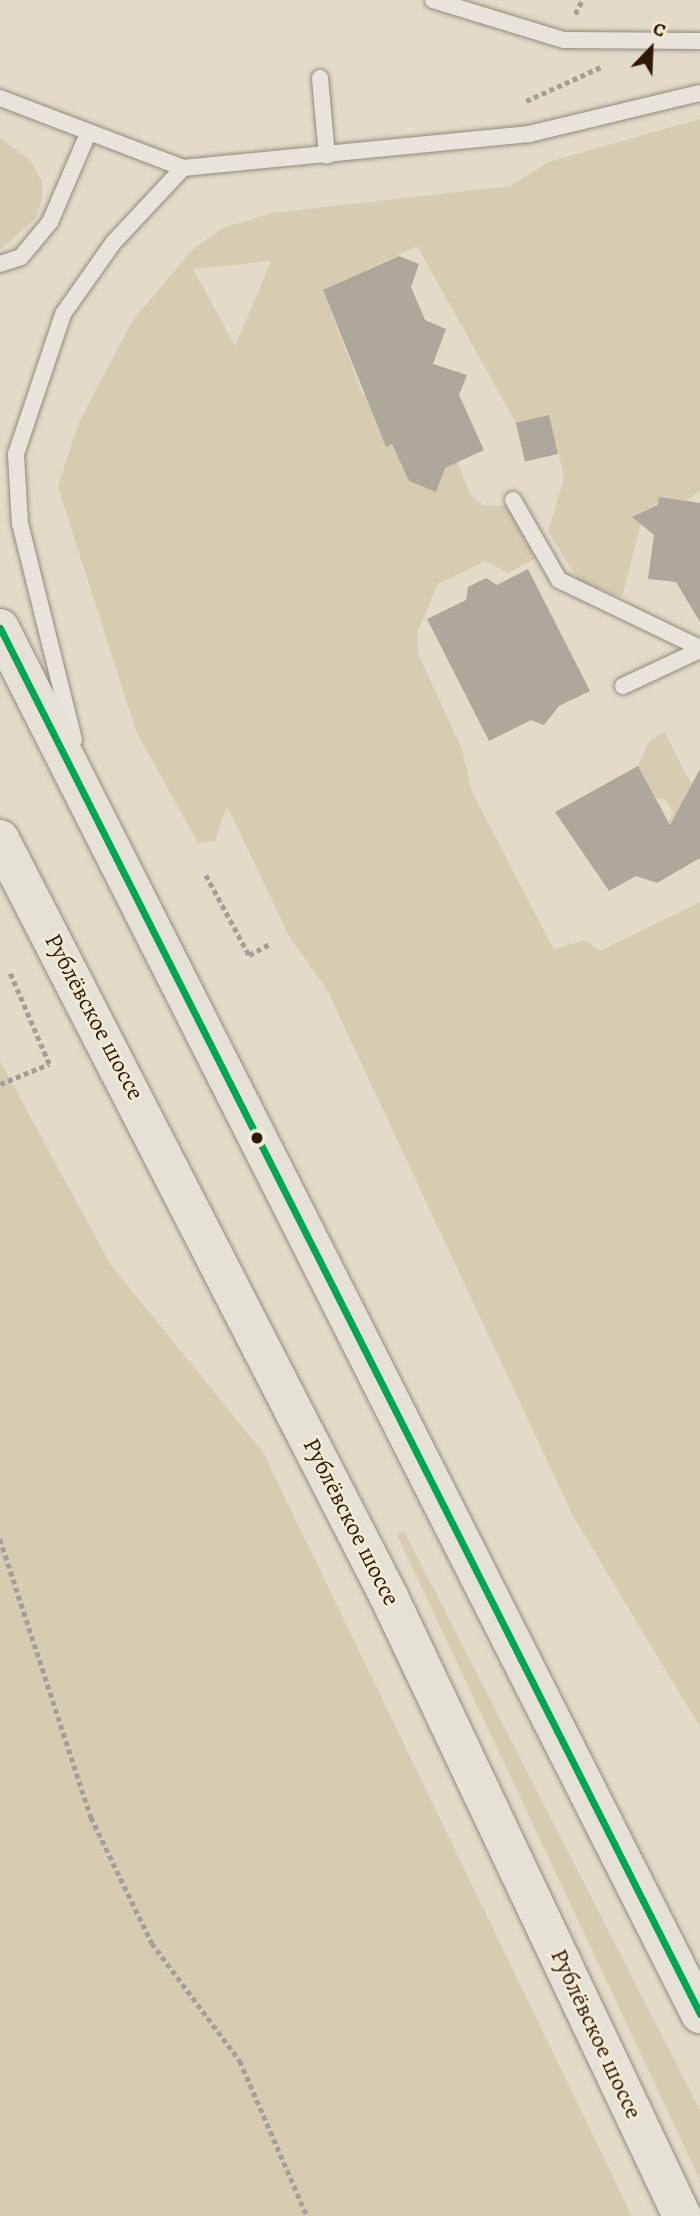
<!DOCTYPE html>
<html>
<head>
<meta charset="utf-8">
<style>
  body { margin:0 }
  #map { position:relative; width:700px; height:2216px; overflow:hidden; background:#e2dbc8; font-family:Alegreya,serif }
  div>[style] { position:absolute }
  .green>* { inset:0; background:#d6ccb1 }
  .building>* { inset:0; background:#aea89a; transform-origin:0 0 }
  .path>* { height:4.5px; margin-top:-2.25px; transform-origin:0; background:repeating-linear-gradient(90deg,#a5a097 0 5px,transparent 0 8.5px) }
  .roads { filter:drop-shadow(0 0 2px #928b7f) drop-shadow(0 0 2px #928b7f) }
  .service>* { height:16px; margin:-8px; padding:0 8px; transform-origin:8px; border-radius:8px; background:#e8e4db }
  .primary>* { height:38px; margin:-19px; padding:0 19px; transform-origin:19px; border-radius:19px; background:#e5e1d5 }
  .bus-1>* { height:7px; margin:-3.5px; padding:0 3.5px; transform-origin:3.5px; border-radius:3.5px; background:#00a651 }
  .dots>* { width:19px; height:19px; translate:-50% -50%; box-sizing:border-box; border:4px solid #f3ecd4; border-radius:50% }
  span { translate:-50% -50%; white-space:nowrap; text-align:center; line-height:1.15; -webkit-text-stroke:5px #f3ecd4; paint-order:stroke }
  .street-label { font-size:24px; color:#2f1709 }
  .north { position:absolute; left:616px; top:14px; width:70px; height:70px; -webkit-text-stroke:5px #f3ecd4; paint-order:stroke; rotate:23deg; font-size:19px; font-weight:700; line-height:28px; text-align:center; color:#2f1709 }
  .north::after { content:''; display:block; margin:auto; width:24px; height:32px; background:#2f1709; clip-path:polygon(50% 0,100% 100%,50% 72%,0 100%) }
</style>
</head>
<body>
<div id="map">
  <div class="green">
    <i style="clip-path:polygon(evenodd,700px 119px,700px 490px,687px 501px,644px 512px,622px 597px,579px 581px,548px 532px,564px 477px,549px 416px,516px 423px,417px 246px,323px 291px,363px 395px,369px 393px,379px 414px,373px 417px,386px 446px,392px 444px,410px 483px,419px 480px,430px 490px,439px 485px,438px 471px,457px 462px,470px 494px,483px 505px,507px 506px,536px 558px,508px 573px,485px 561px,438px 584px,417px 633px,418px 653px,462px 749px,472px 792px,554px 950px,584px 940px,600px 951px,700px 902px,700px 1727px,573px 1516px,327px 990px,289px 936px,227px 806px,215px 841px,198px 843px,136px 731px,58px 487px,78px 424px,133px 320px,192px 250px,223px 228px,272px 213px,510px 186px,551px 161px,700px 119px,271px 261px,235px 346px,193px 269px,271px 261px)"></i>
    <i style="clip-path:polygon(0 138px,30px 160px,42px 181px,42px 200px,35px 219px,0 250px)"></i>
    <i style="clip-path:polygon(665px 732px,690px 782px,700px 787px,700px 861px,686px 832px,677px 837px,669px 822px,673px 812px,666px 800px,655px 797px,638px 766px,649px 741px)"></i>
    <i style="clip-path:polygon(0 1061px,111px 1265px,263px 1452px,632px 2216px,0 2216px)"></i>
    <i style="clip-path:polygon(404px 1531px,700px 2110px,700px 2180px,397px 1535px)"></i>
  </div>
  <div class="building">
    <i style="clip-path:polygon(399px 256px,419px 264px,411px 287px,425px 320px,446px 329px,433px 364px,467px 375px,459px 395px,484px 450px,445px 468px,436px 492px,409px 481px,392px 444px,386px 447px,323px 290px)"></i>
    <i style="left:549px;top:415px;width:40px;height:34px;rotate:77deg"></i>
    <i style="clip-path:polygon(659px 497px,700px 503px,700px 622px,676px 582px,648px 579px,654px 535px,632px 517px,658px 505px)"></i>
    <i style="clip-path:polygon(528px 569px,590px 691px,559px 706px,544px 725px,531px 720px,489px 741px,427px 619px,466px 600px,468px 587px,486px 578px,497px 585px)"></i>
    <i style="clip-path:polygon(638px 766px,670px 825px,700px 769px,700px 858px,657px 883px,636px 876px,609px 891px,555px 812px)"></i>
  </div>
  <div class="path">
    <i style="left:575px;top:14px;width:16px;rotate:-63deg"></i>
    <i style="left:526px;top:101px;width:82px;rotate:-24.4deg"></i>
    <i style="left:206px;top:875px;width:91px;rotate:61.7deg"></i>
    <i style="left:249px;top:955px;width:24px;rotate:-28deg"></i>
    <i style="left:0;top:1084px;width:53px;rotate:-22.2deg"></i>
    <i style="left:49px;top:1064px;width:99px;rotate:-113.2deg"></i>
    <i style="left:0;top:1539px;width:293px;rotate:71.9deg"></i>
    <i style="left:91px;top:1817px;width:140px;rotate:64.2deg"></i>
    <i style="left:152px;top:1943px;width:147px;rotate:53.3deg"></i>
    <i style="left:240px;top:2061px;width:169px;rotate:66.6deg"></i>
  </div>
  <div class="roads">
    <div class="service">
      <i style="left:433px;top:0;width:137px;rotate:17deg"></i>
      <i style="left:564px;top:40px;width:136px;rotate:0.4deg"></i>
      <i style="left:320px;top:78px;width:78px;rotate:84.9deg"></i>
      <i style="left:0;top:98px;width:196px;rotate:20.9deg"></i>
      <i style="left:183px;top:168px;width:348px;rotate:-5.6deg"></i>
      <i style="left:529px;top:134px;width:176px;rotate:-13.5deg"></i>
      <i style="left:0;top:264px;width:22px;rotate:-18deg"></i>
      <i style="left:21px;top:257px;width:45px;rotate:-50.4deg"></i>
      <i style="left:50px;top:222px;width:94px;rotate:-66.7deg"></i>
      <i style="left:513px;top:500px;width:92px;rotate:60.1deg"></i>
      <i style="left:559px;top:580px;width:157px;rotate:25.7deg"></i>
      <i style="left:623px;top:686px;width:85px;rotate:-25.1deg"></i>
      <i style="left:74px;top:740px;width:223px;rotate:-104deg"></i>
      <i style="left:20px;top:524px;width:70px;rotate:-93.3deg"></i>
      <i style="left:16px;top:454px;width:148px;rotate:-71.4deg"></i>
      <i style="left:63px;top:314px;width:87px;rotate:-54.8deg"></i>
      <i style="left:113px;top:243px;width:103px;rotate:-47deg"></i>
    </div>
    <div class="primary">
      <i style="left:0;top:628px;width:1553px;rotate:63.2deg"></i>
      <i style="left:0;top:839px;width:852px;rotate:62.83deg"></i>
      <i style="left:389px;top:1597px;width:685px;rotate:64.67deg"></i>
    </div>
  </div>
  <div class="bus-1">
    <i style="left:0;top:628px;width:1553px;rotate:63.2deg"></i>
  </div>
  <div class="dots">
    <i style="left:257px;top:1138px;background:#2f1709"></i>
  </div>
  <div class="street-label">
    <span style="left:94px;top:1017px;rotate:62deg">Рублёвское шоссе</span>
    <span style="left:351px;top:1522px;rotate:63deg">Рублёвское шоссе</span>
    <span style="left:596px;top:2034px;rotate:65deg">Рублёвское шоссе</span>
  </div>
  <div class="north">С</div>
</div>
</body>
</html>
